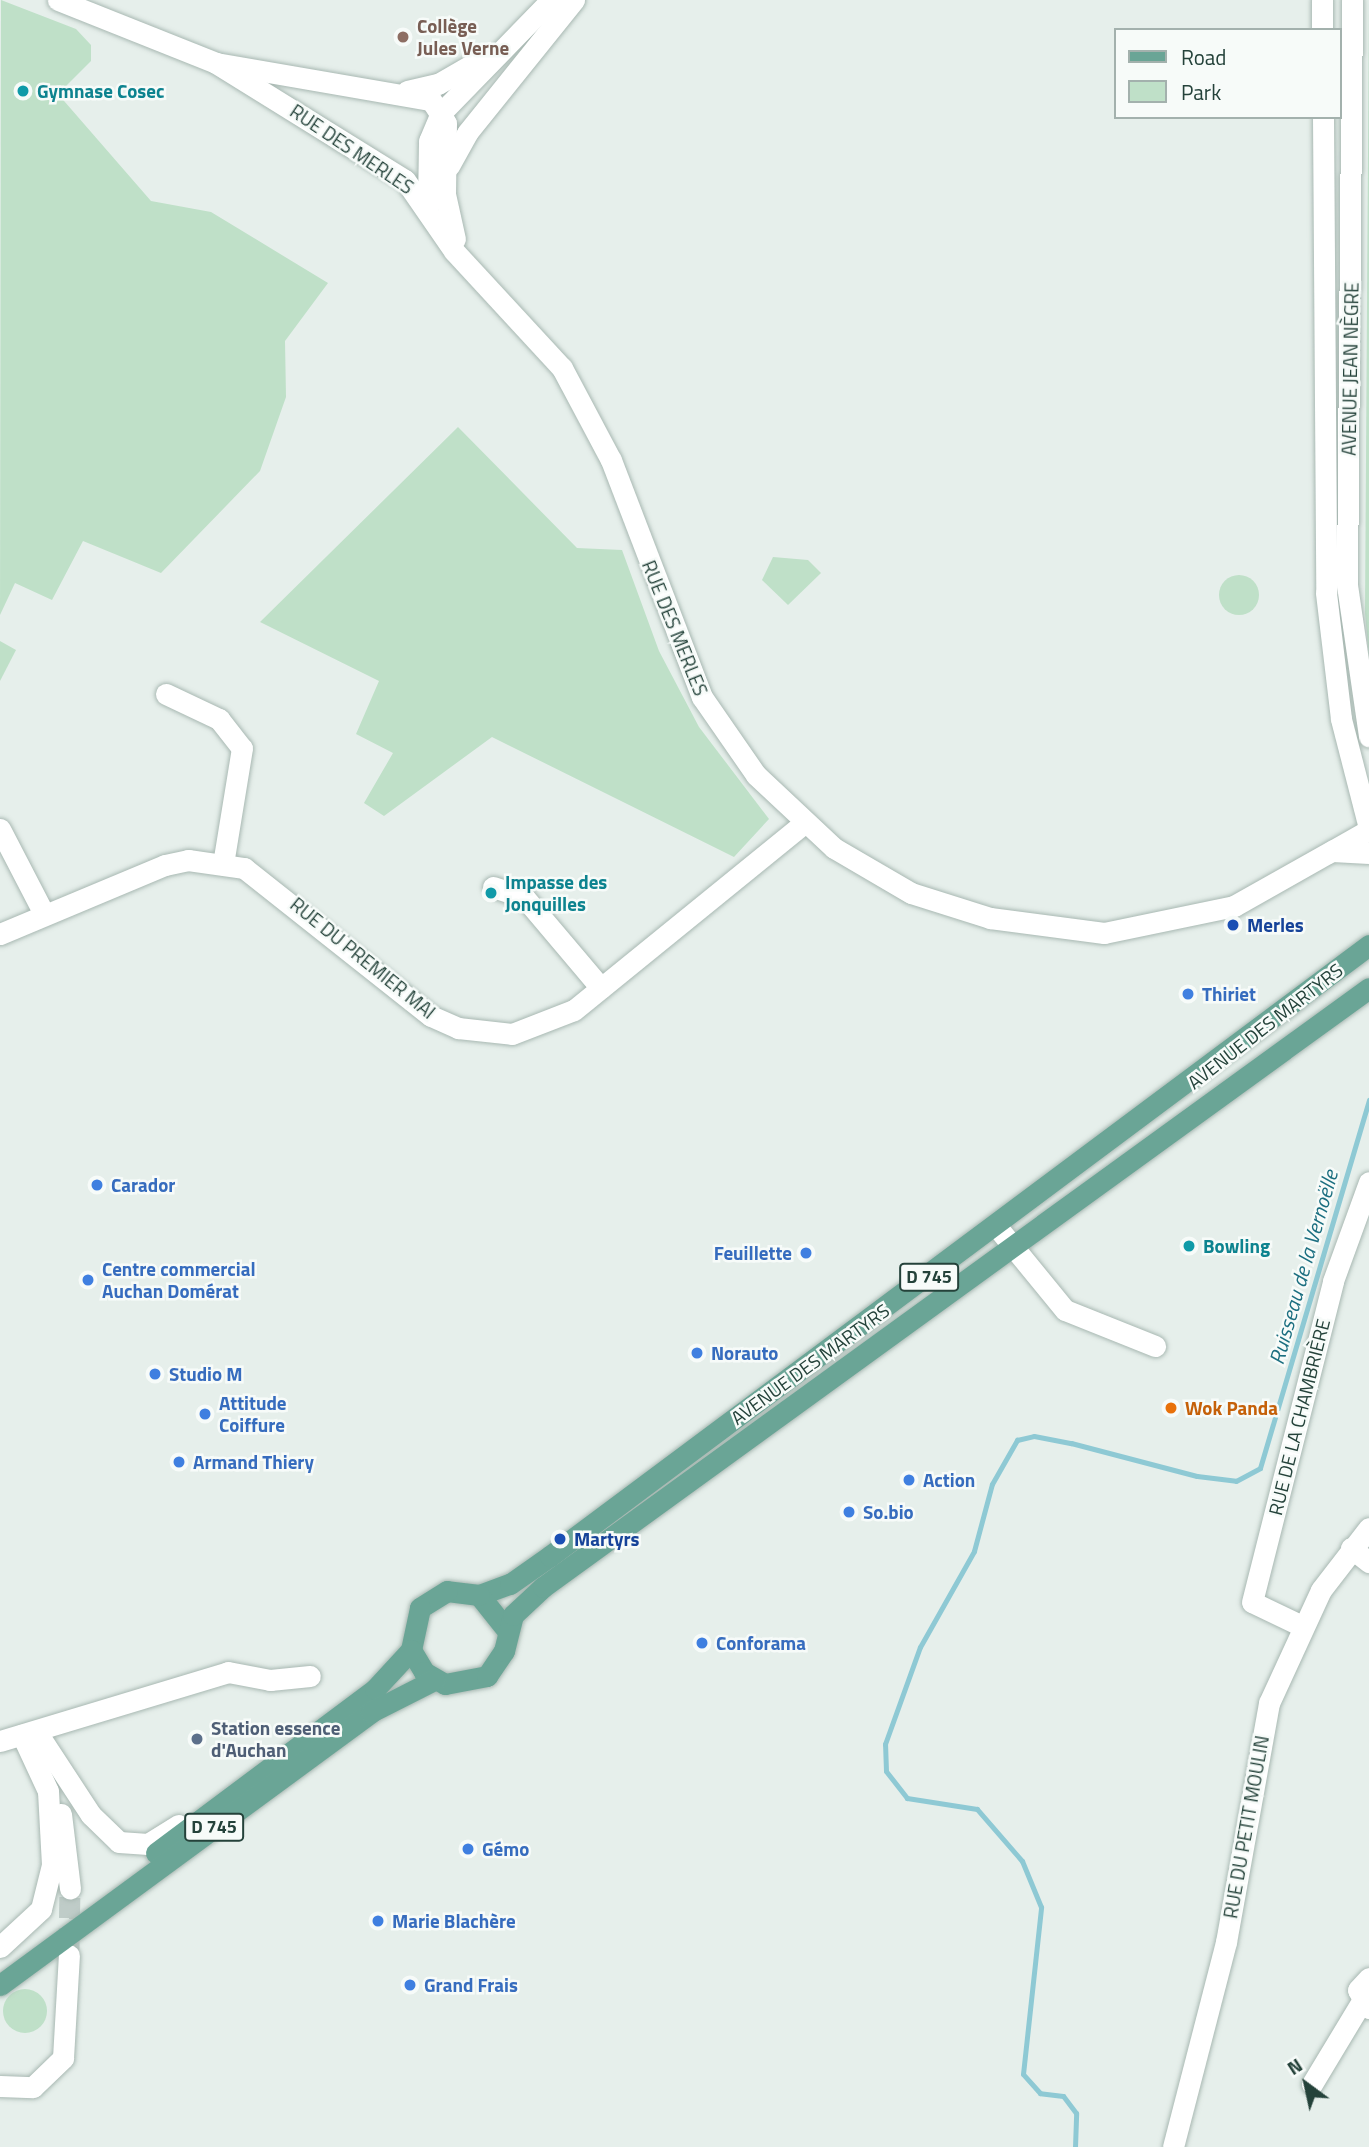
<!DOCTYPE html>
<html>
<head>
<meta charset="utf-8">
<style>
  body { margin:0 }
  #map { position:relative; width:1369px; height:2147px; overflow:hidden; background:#e6efeb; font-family:"Titillium Web",sans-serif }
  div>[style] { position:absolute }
  .green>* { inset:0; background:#bfe0c8 }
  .round { border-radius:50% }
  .stream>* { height:5px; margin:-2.5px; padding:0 2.5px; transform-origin:2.5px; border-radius:2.5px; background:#8ec9d4 }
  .minor-tunnel>* { height:21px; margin-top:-10.5px; transform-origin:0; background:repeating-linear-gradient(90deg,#bfccc8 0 21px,transparent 0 31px) }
  .roads { filter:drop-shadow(0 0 2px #a8b8b2) drop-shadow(0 0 2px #a8b8b2) }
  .minor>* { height:21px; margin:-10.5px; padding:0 10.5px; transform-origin:10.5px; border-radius:10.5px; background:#fff }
  .tertiary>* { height:21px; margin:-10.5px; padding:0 10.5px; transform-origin:10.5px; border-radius:10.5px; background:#fff }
  .secondary>* { height:21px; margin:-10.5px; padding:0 10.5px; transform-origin:10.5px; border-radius:10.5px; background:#fff }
  .primary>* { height:21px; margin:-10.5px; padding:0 10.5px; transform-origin:10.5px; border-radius:10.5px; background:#6aa596 }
  .dots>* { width:19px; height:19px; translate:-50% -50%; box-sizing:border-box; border:4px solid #f7fbf9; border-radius:50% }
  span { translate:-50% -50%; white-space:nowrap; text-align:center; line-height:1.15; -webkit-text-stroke:5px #f7fbf9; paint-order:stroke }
  .shield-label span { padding:2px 5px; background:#f7fbf9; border:2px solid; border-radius:5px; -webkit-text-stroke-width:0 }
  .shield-label { font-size:18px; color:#24423a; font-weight:700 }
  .education-label { font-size:19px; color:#785e54; font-weight:700 }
  .left { translate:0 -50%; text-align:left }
  .culture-label { font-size:19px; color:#0d838f; font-weight:700 }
  .street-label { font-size:19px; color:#24423a }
  .transit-label { font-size:19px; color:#164399; font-weight:700 }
  .shop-label { font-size:19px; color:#366cbe; font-weight:700 }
  .right { translate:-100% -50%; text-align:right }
  .food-label { font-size:19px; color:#c56008; font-weight:700 }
  .service-label { font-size:19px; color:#4e5e75; font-weight:700 }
  .water-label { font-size:21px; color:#1c6f80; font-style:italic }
  .legend { position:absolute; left:1114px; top:28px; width:228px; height:91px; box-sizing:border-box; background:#f7fbf9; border:2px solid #a3b1ad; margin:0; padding:9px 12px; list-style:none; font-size:21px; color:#24423a }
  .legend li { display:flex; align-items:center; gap:14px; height:35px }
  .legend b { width:35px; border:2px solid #a3b1ad }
  .north { position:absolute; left:1271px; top:2049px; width:70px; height:70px; -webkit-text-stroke:5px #f7fbf9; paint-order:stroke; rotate:327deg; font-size:19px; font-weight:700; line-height:28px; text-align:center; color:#24423a }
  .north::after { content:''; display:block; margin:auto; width:24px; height:32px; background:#24423a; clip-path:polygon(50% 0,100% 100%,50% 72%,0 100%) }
</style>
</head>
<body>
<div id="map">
  <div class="green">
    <i style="clip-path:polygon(1px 0,76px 29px,91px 45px,91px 61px,58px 94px,151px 201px,211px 212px,328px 283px,285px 341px,286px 397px,260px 471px,161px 573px,83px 541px,52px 600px,15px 583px,0 615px)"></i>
    <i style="clip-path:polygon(1369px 0,1369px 656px,1365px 613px)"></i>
    <i style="clip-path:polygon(458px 427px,577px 548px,622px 550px,659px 651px,699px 727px,769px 819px,734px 857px,492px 737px,384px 816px,364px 803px,393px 753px,356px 734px,379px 681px,260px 622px)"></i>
    <i style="clip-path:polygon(773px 557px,808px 560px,821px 573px,788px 605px,762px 580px)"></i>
    <i class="round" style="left:1219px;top:575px;width:40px;height:40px"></i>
    <i style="clip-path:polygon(0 641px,16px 650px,0 681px)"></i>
    <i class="round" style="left:3px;top:1989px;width:44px;height:44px"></i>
  </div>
  <div class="stream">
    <i style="left:1075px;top:2147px;width:34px;rotate:-88deg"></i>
    <i style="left:1076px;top:2113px;width:21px;rotate:-127deg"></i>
    <i style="left:1063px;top:2096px;width:23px;rotate:-173deg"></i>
    <i style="left:1040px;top:2093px;width:25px;rotate:-132deg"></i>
    <i style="left:1023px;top:2074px;width:168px;rotate:-83.8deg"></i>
    <i style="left:1041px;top:1907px;width:50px;rotate:-112.4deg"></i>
    <i style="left:1022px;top:1861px;width:69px;rotate:-130.9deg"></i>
    <i style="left:977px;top:1809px;width:71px;rotate:-171.1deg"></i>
    <i style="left:907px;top:1798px;width:34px;rotate:-128deg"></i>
    <i style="left:886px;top:1771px;width:27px;rotate:-92deg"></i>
    <i style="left:885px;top:1744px;width:103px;rotate:-70.2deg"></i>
    <i style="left:920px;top:1647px;width:110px;rotate:-60.6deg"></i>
    <i style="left:974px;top:1551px;width:69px;rotate:-75deg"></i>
    <i style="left:992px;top:1484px;width:51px;rotate:-60.4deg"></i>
    <i style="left:1017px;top:1440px;width:17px;rotate:-13deg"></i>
    <i style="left:1034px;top:1436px;width:38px;rotate:11deg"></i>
    <i style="left:1071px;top:1443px;width:130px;rotate:14.7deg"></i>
    <i style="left:1197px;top:1476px;width:39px;rotate:7deg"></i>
    <i style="left:1236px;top:1481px;width:27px;rotate:-28deg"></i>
    <i style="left:1260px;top:1468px;width:384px;rotate:-73.5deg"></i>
  </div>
  <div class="minor-tunnel">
    <i style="left:69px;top:1949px;width:61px;rotate:-89.1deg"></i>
  </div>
  <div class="roads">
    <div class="minor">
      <i style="left:58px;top:0;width:170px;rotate:21.7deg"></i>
      <i style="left:216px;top:63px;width:218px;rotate:9.8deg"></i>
      <i style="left:431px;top:100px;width:27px;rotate:57deg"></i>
      <i style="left:446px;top:123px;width:71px;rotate:90.8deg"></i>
      <i style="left:445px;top:194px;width:46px;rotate:77.5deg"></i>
      <i style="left:216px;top:63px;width:222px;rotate:31.8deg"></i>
      <i style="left:405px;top:180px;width:86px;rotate:55.4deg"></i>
      <i style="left:454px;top:251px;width:159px;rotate:47.3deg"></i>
      <i style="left:562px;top:368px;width:104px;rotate:62deg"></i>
      <i style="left:611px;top:460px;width:254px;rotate:69deg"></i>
      <i style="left:702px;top:697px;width:95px;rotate:55.3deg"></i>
      <i style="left:756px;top:775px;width:107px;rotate:43.1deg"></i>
      <i style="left:834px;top:848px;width:89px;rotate:30.3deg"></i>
      <i style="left:911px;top:893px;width:83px;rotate:17.6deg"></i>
      <i style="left:990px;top:918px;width:115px;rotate:7.5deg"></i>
      <i style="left:1104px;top:933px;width:133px;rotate:-11.7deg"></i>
      <i style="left:1234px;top:906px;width:155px;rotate:-29.4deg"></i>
      <i style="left:407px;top:91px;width:32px;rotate:-13deg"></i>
      <i style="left:438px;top:84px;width:52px;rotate:-30deg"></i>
      <i style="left:449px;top:166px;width:38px;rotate:-61deg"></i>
      <i style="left:467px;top:133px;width:171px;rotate:-51.2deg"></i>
      <i style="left:428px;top:206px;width:65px;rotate:-89.1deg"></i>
      <i style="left:429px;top:141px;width:30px;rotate:-67deg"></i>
      <i style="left:441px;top:113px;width:158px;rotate:-45.8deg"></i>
      <i style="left:166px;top:694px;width:59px;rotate:25.3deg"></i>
      <i style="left:219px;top:719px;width:37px;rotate:52deg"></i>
      <i style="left:242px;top:748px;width:118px;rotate:99.3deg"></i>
      <i style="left:0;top:829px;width:96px;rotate:62.6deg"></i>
      <i style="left:1332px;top:851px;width:37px;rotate:3deg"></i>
      <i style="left:493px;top:887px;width:33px;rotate:18deg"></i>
      <i style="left:524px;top:897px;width:119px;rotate:49.8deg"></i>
      <i style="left:0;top:934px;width:179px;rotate:-22.7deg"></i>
      <i style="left:165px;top:865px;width:24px;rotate:-12deg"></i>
      <i style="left:188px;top:860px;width:57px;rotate:8.1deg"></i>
      <i style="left:244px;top:868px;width:238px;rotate:38.4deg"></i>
      <i style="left:431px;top:1016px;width:30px;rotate:24deg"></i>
      <i style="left:458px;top:1028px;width:54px;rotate:6.3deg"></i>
      <i style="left:512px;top:1034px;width:66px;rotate:-21.2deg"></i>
      <i style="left:574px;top:1010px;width:295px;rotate:-39.1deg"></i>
      <i style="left:997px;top:1227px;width:107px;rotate:50.7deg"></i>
      <i style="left:1065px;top:1310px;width:97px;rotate:21.8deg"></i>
      <i style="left:1351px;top:1548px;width:23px;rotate:38deg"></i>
      <i style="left:1302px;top:1626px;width:55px;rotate:-154.4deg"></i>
      <i style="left:1252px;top:1602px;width:331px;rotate:-75.8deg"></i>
      <i style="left:1333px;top:1281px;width:105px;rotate:-70deg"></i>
      <i style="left:36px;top:1731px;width:100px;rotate:56.8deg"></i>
      <i style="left:91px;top:1815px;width:39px;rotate:44deg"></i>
      <i style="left:119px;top:1842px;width:29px;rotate:4deg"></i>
      <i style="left:148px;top:1844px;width:36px;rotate:-32deg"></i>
      <i style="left:0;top:1741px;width:238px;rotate:-16.8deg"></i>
      <i style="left:228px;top:1672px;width:43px;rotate:10.8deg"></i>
      <i style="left:270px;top:1680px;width:40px;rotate:-5.7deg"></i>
      <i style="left:61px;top:1814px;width:75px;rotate:83.1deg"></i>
      <i style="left:0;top:1947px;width:56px;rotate:-42.8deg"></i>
      <i style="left:41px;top:1909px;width:45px;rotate:-76deg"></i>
      <i style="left:52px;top:1865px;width:74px;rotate:-93.1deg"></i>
      <i style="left:48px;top:1791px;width:62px;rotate:-114.9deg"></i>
      <i style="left:1369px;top:1978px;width:16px;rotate:133deg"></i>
      <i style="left:1358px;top:1990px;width:21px;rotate:59deg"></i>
      <i style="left:1312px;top:2084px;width:97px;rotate:-58.9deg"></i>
      <i style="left:0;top:2086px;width:33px;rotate:2deg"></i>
      <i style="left:33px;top:2087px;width:42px;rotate:-44deg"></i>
      <i style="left:63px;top:2058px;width:103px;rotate:-86.7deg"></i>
    </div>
    <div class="tertiary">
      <i style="left:1173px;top:2147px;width:212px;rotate:-75.5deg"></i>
      <i style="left:1226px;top:1942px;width:243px;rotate:-79.8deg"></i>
      <i style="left:1269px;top:1703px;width:124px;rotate:-65.3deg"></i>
      <i style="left:1321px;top:1590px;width:78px;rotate:-52.3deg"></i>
    </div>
    <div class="secondary">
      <i style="left:1322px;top:0;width:30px;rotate:90deg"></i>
      <i style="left:1352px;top:0;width:585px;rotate:90.49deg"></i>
      <i style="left:1347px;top:585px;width:153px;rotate:81.7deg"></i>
      <i style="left:1323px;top:117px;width:476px;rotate:89.6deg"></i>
      <i style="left:1326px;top:593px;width:127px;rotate:83.2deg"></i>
      <i style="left:1341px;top:719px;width:113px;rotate:75.6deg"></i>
    </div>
    <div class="primary">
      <i style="left:479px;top:1595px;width:33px;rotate:-20deg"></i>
      <i style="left:510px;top:1584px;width:49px;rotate:-35deg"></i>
      <i style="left:550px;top:1556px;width:1022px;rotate:-36.72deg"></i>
      <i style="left:506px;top:1629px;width:43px;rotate:-128.5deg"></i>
      <i style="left:479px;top:1595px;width:32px;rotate:-173deg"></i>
      <i style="left:447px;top:1591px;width:32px;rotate:148deg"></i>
      <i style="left:420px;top:1608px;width:43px;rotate:102.1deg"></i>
      <i style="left:411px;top:1650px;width:26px;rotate:59deg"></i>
      <i style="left:424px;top:1672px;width:24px;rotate:30deg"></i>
      <i style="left:445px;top:1684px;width:43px;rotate:-10.8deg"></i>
      <i style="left:487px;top:1676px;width:30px;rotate:-56deg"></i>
      <i style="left:504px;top:1651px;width:37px;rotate:-76deg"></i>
      <i style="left:513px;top:1615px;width:41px;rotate:-43deg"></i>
      <i style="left:543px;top:1587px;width:1020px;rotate:-35.95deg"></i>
      <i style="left:156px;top:1853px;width:274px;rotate:-36.8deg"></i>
      <i style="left:375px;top:1689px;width:53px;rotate:-47.3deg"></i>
      <i style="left:0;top:1985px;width:461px;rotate:-36.3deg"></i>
      <i style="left:371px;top:1712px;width:71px;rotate:-26.9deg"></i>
    </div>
  </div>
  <div class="dots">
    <i style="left:403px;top:37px;background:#8d6e63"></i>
    <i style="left:23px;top:91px;background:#0f9aa8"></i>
    <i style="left:491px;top:893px;background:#0f9aa8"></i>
    <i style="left:1233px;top:925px;background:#1a4fb4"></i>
    <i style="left:1188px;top:994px;background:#3f7fe0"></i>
    <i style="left:97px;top:1185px;background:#3f7fe0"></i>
    <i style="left:1189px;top:1246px;background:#0f9aa8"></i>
    <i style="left:806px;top:1253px;background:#3f7fe0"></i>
    <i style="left:88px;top:1280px;background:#3f7fe0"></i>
    <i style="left:697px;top:1353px;background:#3f7fe0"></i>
    <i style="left:155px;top:1374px;background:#3f7fe0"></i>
    <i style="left:1171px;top:1408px;background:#e8710a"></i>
    <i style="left:205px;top:1414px;background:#3f7fe0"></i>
    <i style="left:179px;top:1462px;background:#3f7fe0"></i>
    <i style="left:909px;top:1480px;background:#3f7fe0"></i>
    <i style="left:849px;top:1512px;background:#3f7fe0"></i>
    <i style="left:560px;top:1539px;background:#1a4fb4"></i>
    <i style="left:702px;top:1643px;background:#3f7fe0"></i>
    <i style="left:197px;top:1739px;background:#5c6f8a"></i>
    <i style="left:468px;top:1849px;background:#3f7fe0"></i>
    <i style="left:378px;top:1921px;background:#3f7fe0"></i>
    <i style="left:410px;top:1985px;background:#3f7fe0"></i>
  </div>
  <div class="shield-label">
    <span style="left:929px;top:1277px">D 745</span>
    <span style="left:214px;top:1827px">D 745</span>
  </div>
  <div class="education-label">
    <span class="left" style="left:417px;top:37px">Collège<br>Jules Verne</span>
  </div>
  <div class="culture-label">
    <span class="left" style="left:37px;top:91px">Gymnase Cosec</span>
    <span class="left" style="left:505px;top:893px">Impasse des<br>Jonquilles</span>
    <span class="left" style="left:1203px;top:1246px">Bowling</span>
  </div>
  <div class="street-label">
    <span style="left:352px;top:149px;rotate:34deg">RUE DES MERLES</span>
    <span style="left:1350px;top:369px;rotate:-89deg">AVENUE JEAN NÈGRE</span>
    <span style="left:675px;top:628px;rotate:68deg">RUE DES MERLES</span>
    <span style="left:363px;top:958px;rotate:39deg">RUE DU PREMIER MAI</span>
    <span style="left:1265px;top:1026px;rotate:-38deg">AVENUE DES MARTYRS</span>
    <span style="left:810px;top:1364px;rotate:-36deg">AVENUE DES MARTYRS</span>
    <span style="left:1299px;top:1417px;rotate:-76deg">RUE DE LA CHAMBRIÈRE</span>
    <span style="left:1246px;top:1827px;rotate:-80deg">RUE DU PETIT MOULIN</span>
  </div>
  <div class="transit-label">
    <span class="left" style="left:1247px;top:925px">Merles</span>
    <span class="left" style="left:574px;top:1539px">Martyrs</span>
  </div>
  <div class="shop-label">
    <span class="left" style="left:1202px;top:994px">Thiriet</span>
    <span class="left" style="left:111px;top:1185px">Carador</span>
    <span class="right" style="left:792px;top:1253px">Feuillette</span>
    <span class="left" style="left:102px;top:1280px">Centre commercial<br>Auchan Domérat</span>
    <span class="left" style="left:711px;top:1353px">Norauto</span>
    <span class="left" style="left:169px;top:1374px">Studio M</span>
    <span class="left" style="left:219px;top:1414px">Attitude<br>Coiffure</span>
    <span class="left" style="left:193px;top:1462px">Armand Thiery</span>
    <span class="left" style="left:923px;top:1480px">Action</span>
    <span class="left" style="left:863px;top:1512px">So.bio</span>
    <span class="left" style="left:716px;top:1643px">Conforama</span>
    <span class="left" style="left:482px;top:1849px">Gémo</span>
    <span class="left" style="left:392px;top:1921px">Marie Blachère</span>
    <span class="left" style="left:424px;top:1985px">Grand Frais</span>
  </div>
  <div class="food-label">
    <span class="left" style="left:1185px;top:1408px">Wok Panda</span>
  </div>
  <div class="service-label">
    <span class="left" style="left:211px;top:1739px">Station essence<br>d'Auchan</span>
  </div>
  <div class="water-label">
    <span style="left:1303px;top:1267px;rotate:-74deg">Ruisseau de la Vernoëlle</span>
  </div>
  <ul class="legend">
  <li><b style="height:9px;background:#6aa596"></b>Road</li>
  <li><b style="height:19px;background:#bfe0c8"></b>Park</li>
  </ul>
  <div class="north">N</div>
</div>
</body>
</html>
